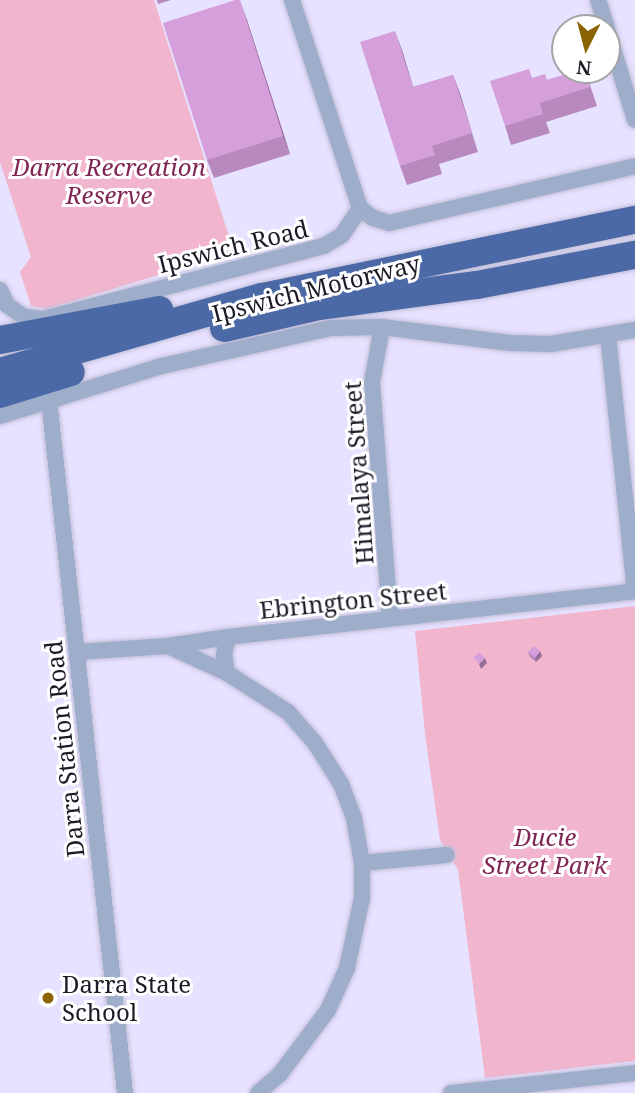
<!DOCTYPE html>
<html>
<head>
<meta charset="utf-8">
<style>
  body { margin:0 }
  #map { position:relative; width:635px; height:1093px; overflow:hidden; background:#e7e2ff; font-family:"Noto Serif",serif }
  div>[style] { position:absolute }
  .green>* { inset:0; background:#f1b6ce }
  .roads { filter:drop-shadow(0 0 2px #c2bed8) drop-shadow(0 0 2px #c2bed8) }
  .street>* { height:16px; margin:-8px; padding:0 8px; transform-origin:8px; border-radius:8px; background:#9dadca }
  .highway>* { height:28px; margin:-14px; padding:0 14px; transform-origin:14px; border-radius:14px; background:#4a69a6 }
  .wall>* { inset:0; background:#b789bd }
  .shaded-wall>* { inset:0; background:#956f9a }
  .building>* { inset:0; background:#d59fdc; transform-origin:0 0 }
  .dots>* { width:19px; height:19px; translate:-50% -50%; box-sizing:border-box; border:4px solid #fff; border-radius:50% }
  span { translate:-50% -50%; white-space:nowrap; text-align:center; line-height:1.15; -webkit-text-stroke:6px #fff; paint-order:stroke }
  .park-label { font-size:24px; color:#802655; font-style:italic }
  .street-label { font-size:24px; color:#1c1a25 }
  .poi-label { font-size:24px; color:#1c1a25 }
  .left { translate:0 -50%; text-align:left }
  .north { position:absolute; left:551px; top:14px; width:70px; height:70px; box-sizing:border-box; background:#fff; border:2px solid #a4a3a8; border-radius:50%; rotate:186deg; font-size:19px; font-weight:700; line-height:28px; text-align:center; color:#1c1a25 }
  .north::after { content:''; display:block; margin:auto; width:24px; height:32px; background:#8a6302; clip-path:polygon(50% 0,100% 100%,50% 72%,0 100%) }
</style>
</head>
<body>
<div id="map">
  <div class="green">
    <i style="clip-path:polygon(0 0,154px 0,234px 252px,47px 309px,31px 306px,20px 272px,31px 257px,0 162px)"></i>
    <i style="clip-path:polygon(635px 606px,635px 1061px,485px 1078px,458px 870px,440px 840px,425px 734px,415px 631px)"></i>
  </div>
  <div class="roads">
    <div class="street">
      <i style="left:292px;top:0;width:219px;rotate:71.9deg"></i>
      <i style="left:598px;top:0;width:29px;rotate:72deg"></i>
      <i style="left:607px;top:29px;width:95px;rotate:72.9deg"></i>
      <i style="left:360px;top:208px;width:16px;rotate:38deg"></i>
      <i style="left:373px;top:218px;width:17px;rotate:17deg"></i>
      <i style="left:389px;top:223px;width:253px;rotate:-13deg"></i>
      <i style="left:0;top:290px;width:17px;rotate:65deg"></i>
      <i style="left:7px;top:305px;width:21px;rotate:35deg"></i>
      <i style="left:24px;top:317px;width:19px;rotate:6deg"></i>
      <i style="left:43px;top:319px;width:290px;rotate:-14.6deg"></i>
      <i style="left:324px;top:246px;width:21px;rotate:-31deg"></i>
      <i style="left:342px;top:235px;width:32px;rotate:-56deg"></i>
      <i style="left:382px;top:327px;width:56px;rotate:100.3deg"></i>
      <i style="left:372px;top:382px;width:237px;rotate:85.6deg"></i>
      <i style="left:608px;top:335px;width:257px;rotate:84deg"></i>
      <i style="left:49px;top:400px;width:697px;rotate:83.74deg"></i>
      <i style="left:0;top:416px;width:170px;rotate:-17.2deg"></i>
      <i style="left:162px;top:366px;width:173px;rotate:-12.7deg"></i>
      <i style="left:331px;top:328px;width:51px;rotate:-1.1deg"></i>
      <i style="left:382px;top:327px;width:129px;rotate:7.1deg"></i>
      <i style="left:510px;top:343px;width:41px;rotate:1.4deg"></i>
      <i style="left:551px;top:344px;width:85px;rotate:-9.5deg"></i>
      <i style="left:168px;top:646px;width:65px;rotate:24.6deg"></i>
      <i style="left:227px;top:673px;width:72px;rotate:32.6deg"></i>
      <i style="left:288px;top:712px;width:41px;rotate:48.9deg"></i>
      <i style="left:315px;top:743px;width:49px;rotate:57.6deg"></i>
      <i style="left:341px;top:784px;width:36px;rotate:69deg"></i>
      <i style="left:354px;top:818px;width:46px;rotate:79.9deg"></i>
      <i style="left:362px;top:863px;width:35px;rotate:90deg"></i>
      <i style="left:362px;top:898px;width:72px;rotate:102.1deg"></i>
      <i style="left:347px;top:968px;width:46px;rotate:114.3deg"></i>
      <i style="left:328px;top:1010px;width:80px;rotate:126.9deg"></i>
      <i style="left:280px;top:1074px;width:29px;rotate:139deg"></i>
      <i style="left:77px;top:652px;width:91px;rotate:-3.8deg"></i>
      <i style="left:168px;top:646px;width:61px;rotate:-8.5deg"></i>
      <i style="left:228px;top:637px;width:410px;rotate:-6.4deg"></i>
      <i style="left:227px;top:673px;width:19px;rotate:-99deg"></i>
      <i style="left:224px;top:654px;width:17px;rotate:-77deg"></i>
      <i style="left:362px;top:863px;width:85px;rotate:-5.4deg"></i>
      <i style="left:451px;top:1093px;width:185px;rotate:-6.2deg"></i>
    </div>
    <div class="highway">
      <i style="left:224px;top:328px;width:98px;rotate:-13deg"></i>
      <i style="left:319px;top:306px;width:159px;rotate:-7.6deg"></i>
      <i style="left:477px;top:285px;width:161px;rotate:-10.8deg"></i>
      <i style="left:0;top:340px;width:162px;rotate:-10.7deg"></i>
      <i style="left:0;top:372px;width:273px;rotate:-16deg"></i>
      <i style="left:262px;top:297px;width:381px;rotate:-11.7deg"></i>
      <i style="left:0;top:394px;width:74px;rotate:-17.2deg"></i>
    </div>
  </div>
  <div class="wall">
    <i style="clip-path:polygon(157px 0,171px 0,158px 4px)"></i>
    <i style="clip-path:polygon(246px 17px,290px 154px,214px 178px,207px 160px)"></i>
    <i style="clip-path:polygon(402px 50px,413px 87px,453px 75px,478px 152px,439px 164px,442px 174px,407px 185px,400px 166px)"></i>
    <i style="clip-path:polygon(585px 70px,597px 106px,546px 122px,550px 133px,511px 145px,505px 126px,532px 78px,547px 80px)"></i>
    <i style="clip-path:polygon(528px 652px,542px 656px,536px 662px,530px 657px)"></i>
  </div>
  <div class="shaded-wall">
    <i style="clip-path:polygon(240px 0,246px 17px,290px 154px,283px 136px)"></i>
    <i style="clip-path:polygon(395px 31px,402px 50px,419px 106px,413px 87px)"></i>
    <i style="clip-path:polygon(453px 75px,460px 93px,478px 152px,472px 133px)"></i>
    <i style="clip-path:polygon(540px 651px,542px 656px,536px 662px,535px 658px)"></i>
    <i style="clip-path:polygon(485px 658px,487px 663px,481px 669px,479px 664px)"></i>
  </div>
  <div class="building">
    <i style="clip-path:polygon(235px 0,240px 0,283px 136px,207px 160px,163px 23px)"></i>
    <i style="clip-path:polygon(395px 31px,413px 87px,453px 75px,472px 133px,432px 146px,435px 155px,400px 166px,360px 42px)"></i>
    <i style="clip-path:polygon(529px 69px,532px 78px,545px 74px,547px 80px,579px 70px,585px 70px,590px 87px,540px 103px,543px 114px,505px 126px,490px 81px)"></i>
    <i style="clip-path:polygon(534px 646px,540px 651px,535px 658px,528px 652px)"></i>
    <i style="left:479px;top:652px;width:8px;height:8px;rotate:45deg"></i>
  </div>
  <div class="dots">
    <i style="left:48px;top:998px;background:#8a6302"></i>
  </div>
  <div class="park-label">
    <span style="left:109px;top:181px">Darra Recreation<br>Reserve</span>
    <span style="left:545px;top:851px">Ducie<br>Street Park</span>
  </div>
  <div class="street-label">
    <span style="left:233px;top:246px;rotate:-14deg">Ipswich Road</span>
    <span style="left:316px;top:288px;rotate:-14deg">Ipswich Motorway</span>
    <span style="left:358px;top:473px;rotate:-94deg">Himalaya Street</span>
    <span style="left:353px;top:600px;rotate:-6deg">Ebrington Street</span>
    <span style="left:64px;top:749px;rotate:-96deg">Darra Station Road</span>
  </div>
  <div class="poi-label">
    <span class="left" style="left:62px;top:998px">Darra State<br>School</span>
  </div>
  <div class="north">N</div>
</div>
</body>
</html>
